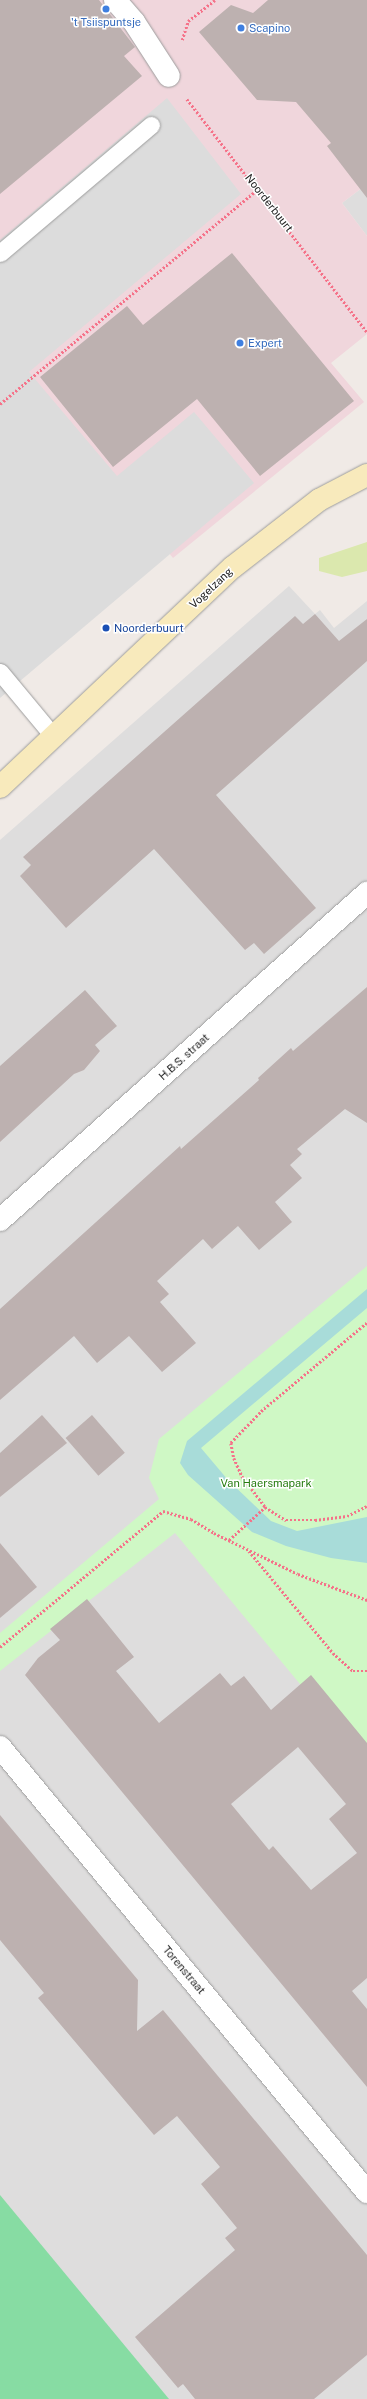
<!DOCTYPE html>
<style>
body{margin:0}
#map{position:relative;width:367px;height:2399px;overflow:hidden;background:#f0eae6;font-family:"Public Sans",sans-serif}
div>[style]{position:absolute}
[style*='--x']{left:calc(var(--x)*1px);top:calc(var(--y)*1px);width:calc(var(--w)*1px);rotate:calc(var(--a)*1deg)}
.residential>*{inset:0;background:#dedddd}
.commercial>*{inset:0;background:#f0d6dc}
.grass>*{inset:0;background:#dbe8ae}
.park>*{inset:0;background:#cff8c5}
.pitch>*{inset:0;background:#87dca3}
.parking>*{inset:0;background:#dcdcdc}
.water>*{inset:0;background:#a8dcd9}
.building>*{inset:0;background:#bdb1b0;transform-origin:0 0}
.path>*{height:2.5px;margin-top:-1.25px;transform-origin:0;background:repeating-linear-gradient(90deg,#f57289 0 2px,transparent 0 4px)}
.roads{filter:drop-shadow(0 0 1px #9d9d9d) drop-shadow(0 0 1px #9d9d9d)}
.lane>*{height:17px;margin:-8.5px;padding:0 8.5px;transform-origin:8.5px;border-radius:8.5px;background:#fff}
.street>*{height:22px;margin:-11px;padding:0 11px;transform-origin:11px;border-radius:11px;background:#fff}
.secondary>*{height:22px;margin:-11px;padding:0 11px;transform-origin:11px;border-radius:11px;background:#f8eabc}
.dots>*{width:11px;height:11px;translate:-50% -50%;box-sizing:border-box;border:2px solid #fff;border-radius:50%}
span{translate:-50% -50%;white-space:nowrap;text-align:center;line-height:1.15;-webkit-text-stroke:3px #fff;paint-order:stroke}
.shop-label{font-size:11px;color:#366cbe}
.left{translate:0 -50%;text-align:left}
.street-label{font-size:11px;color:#202020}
.transit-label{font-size:11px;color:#164399}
.park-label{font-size:11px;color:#257c0f}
</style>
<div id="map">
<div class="residential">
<div style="clip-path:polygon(367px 184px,367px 236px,342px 203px)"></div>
<div style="clip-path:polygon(289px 586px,315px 614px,320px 610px,334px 628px,367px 601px,367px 2399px,0 2399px,0 840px)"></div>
</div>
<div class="commercial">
<div style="clip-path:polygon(0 0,367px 0,367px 184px,342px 203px,367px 236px,367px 334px,331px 363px,364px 402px,173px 558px,0 349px)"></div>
</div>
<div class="grass">
<div style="clip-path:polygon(367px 542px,367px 571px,342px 577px,319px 571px,319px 558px)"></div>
</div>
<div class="park">
<div style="clip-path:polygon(367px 1266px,367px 1765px,175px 1533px,0 1671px,0 1633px,159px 1499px,149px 1478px,159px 1439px)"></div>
</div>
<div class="pitch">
<div style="clip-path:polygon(0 2195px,169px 2399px,0 2399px)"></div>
</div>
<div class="parking">
<div style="clip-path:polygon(167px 98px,241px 194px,29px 372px,117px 476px,194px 412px,254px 483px,0 698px,0 240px)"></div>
</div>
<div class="water">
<div style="clip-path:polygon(367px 1289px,367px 1308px,201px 1448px,228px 1480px,271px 1521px,297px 1531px,367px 1517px,367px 1563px,331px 1558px,286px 1546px,252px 1532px,188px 1475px,180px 1463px,187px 1441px)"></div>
</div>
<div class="building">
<div style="clip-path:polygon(0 0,99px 0,135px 47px,124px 56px,142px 76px,0 194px)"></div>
<div style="clip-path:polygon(268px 0,367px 0,367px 198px,327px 146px,331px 143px,296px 102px,257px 100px,199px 32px,231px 5px,253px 13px)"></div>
<div style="clip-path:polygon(232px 253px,354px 401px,260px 476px,197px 399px,113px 467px,40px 377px,127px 306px,143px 325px)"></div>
<div style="clip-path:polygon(315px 614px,339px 641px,367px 619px,367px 661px,216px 795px,316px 908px,264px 954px,254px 943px,245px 950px,154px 849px,66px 928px,20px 876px,31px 865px,23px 857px,295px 616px,303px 624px)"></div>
<div style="clip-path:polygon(367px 987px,367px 1123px,345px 1109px,297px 1149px,302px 1154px,290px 1165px,302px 1178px,275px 1202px,292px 1222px,259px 1250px,238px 1226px,212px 1249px,203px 1239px,157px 1281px,169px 1294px,160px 1302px,196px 1343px,162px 1372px,129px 1336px,97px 1363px,74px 1336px,0 1400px,0 1309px,180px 1146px,181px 1149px,259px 1080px,258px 1078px,291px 1048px,293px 1051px)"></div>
<div style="clip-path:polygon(85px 990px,117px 1026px,95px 1045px,100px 1051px,84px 1070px,74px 1074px,0 1142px,0 1066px)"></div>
<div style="clip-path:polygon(42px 1415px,67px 1443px,0 1497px,0 1453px)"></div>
<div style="left:92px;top:1415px;width:50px;height:35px;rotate:49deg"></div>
<div style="clip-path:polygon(0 1543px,37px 1587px,0 1618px)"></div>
<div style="clip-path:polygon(evenodd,87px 1599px,134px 1657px,116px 1671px,159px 1723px,220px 1673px,231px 1686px,244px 1676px,271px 1710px,311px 1675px,367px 1743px,367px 1978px,352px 1991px,367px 2009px,367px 2087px,25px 1675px,38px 1658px,60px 1640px,50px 1629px,87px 1599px,298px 1747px,346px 1804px,329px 1819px,357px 1853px,311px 1890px,273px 1846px,269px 1850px,231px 1804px,298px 1747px)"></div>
<div style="clip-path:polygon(0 1815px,138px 1980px,137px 2031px,163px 2010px,367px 2255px,367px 2355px,314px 2399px,195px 2399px,183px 2384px,178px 2388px,135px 2337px,235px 2250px,225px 2238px,237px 2228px,201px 2184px,220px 2167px,177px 2116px,154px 2135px,38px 1998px,44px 1993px,0 1940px)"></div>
</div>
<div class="path">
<div style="--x:182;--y:40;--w:20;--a:-72"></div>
<div style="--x:188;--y:21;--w:34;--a:-38"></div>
<div style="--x:187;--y:99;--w:294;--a:52.3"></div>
<div style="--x:0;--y:404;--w:336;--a:-39.8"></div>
<div style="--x:367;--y:1323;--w:136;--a:140.1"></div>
<div style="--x:263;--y:1410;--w:46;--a:134.1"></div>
<div style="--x:231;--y:1443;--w:15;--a:79"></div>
<div style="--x:234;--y:1458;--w:20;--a:66"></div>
<div style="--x:242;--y:1476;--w:39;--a:53"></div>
<div style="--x:265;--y:1507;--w:25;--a:32"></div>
<div style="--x:286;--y:1520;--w:29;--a:0"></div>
<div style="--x:315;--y:1520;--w:32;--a:-7"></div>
<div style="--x:347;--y:1516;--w:22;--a:-27"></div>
<div style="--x:229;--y:1540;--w:49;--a:-42.5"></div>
<div style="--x:249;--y:1551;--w:132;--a:50.5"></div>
<div style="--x:333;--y:1653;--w:27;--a:42"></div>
<div style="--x:353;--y:1671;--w:14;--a:0"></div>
<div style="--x:0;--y:1647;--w:212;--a:-39.8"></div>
<div style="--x:163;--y:1511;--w:29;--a:16"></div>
<div style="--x:191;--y:1519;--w:27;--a:31"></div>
<div style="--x:214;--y:1533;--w:93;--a:26"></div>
<div style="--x:298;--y:1574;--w:74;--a:20.6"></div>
</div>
<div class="roads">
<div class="lane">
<div style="--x:0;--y:253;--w:198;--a:-40.3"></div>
<div style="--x:0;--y:672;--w:85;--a:50.3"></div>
</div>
<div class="street">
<div style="--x:115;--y:0;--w:29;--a:49"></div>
<div style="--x:134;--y:22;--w:64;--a:57.1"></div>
<div style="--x:0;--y:1220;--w:492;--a:-41.7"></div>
<div style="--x:0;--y:1747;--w:577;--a:50.49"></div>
</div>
<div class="secondary">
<div style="--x:0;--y:787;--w:320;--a:-43.4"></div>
<div style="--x:233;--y:567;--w:109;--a:-37.9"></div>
<div style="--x:319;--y:500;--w:54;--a:-27.5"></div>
</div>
</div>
<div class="dots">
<div style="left:106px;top:9px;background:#3f7fe0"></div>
<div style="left:241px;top:28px;background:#3f7fe0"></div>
<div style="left:240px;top:343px;background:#3f7fe0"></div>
<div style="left:106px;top:628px;background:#1a4fb4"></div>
</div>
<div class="shop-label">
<span style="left:106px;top:22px">'t Tsiispuntsje</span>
<span class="left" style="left:249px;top:28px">Scapino</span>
<span class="left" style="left:248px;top:343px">Expert</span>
</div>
<div class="street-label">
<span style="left:269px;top:203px;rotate:52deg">Noorderbuurt</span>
<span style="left:211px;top:588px;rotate:-43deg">Vogelzang</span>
<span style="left:184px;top:1057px;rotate:-42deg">H.B.S. straat</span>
<span style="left:184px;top:1970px;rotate:50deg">Torenstraat</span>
</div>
<div class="transit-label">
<span class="left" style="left:114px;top:628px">Noorderbuurt</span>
</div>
<div class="park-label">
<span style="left:266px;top:1483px">Van Haersmapark</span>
</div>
</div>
